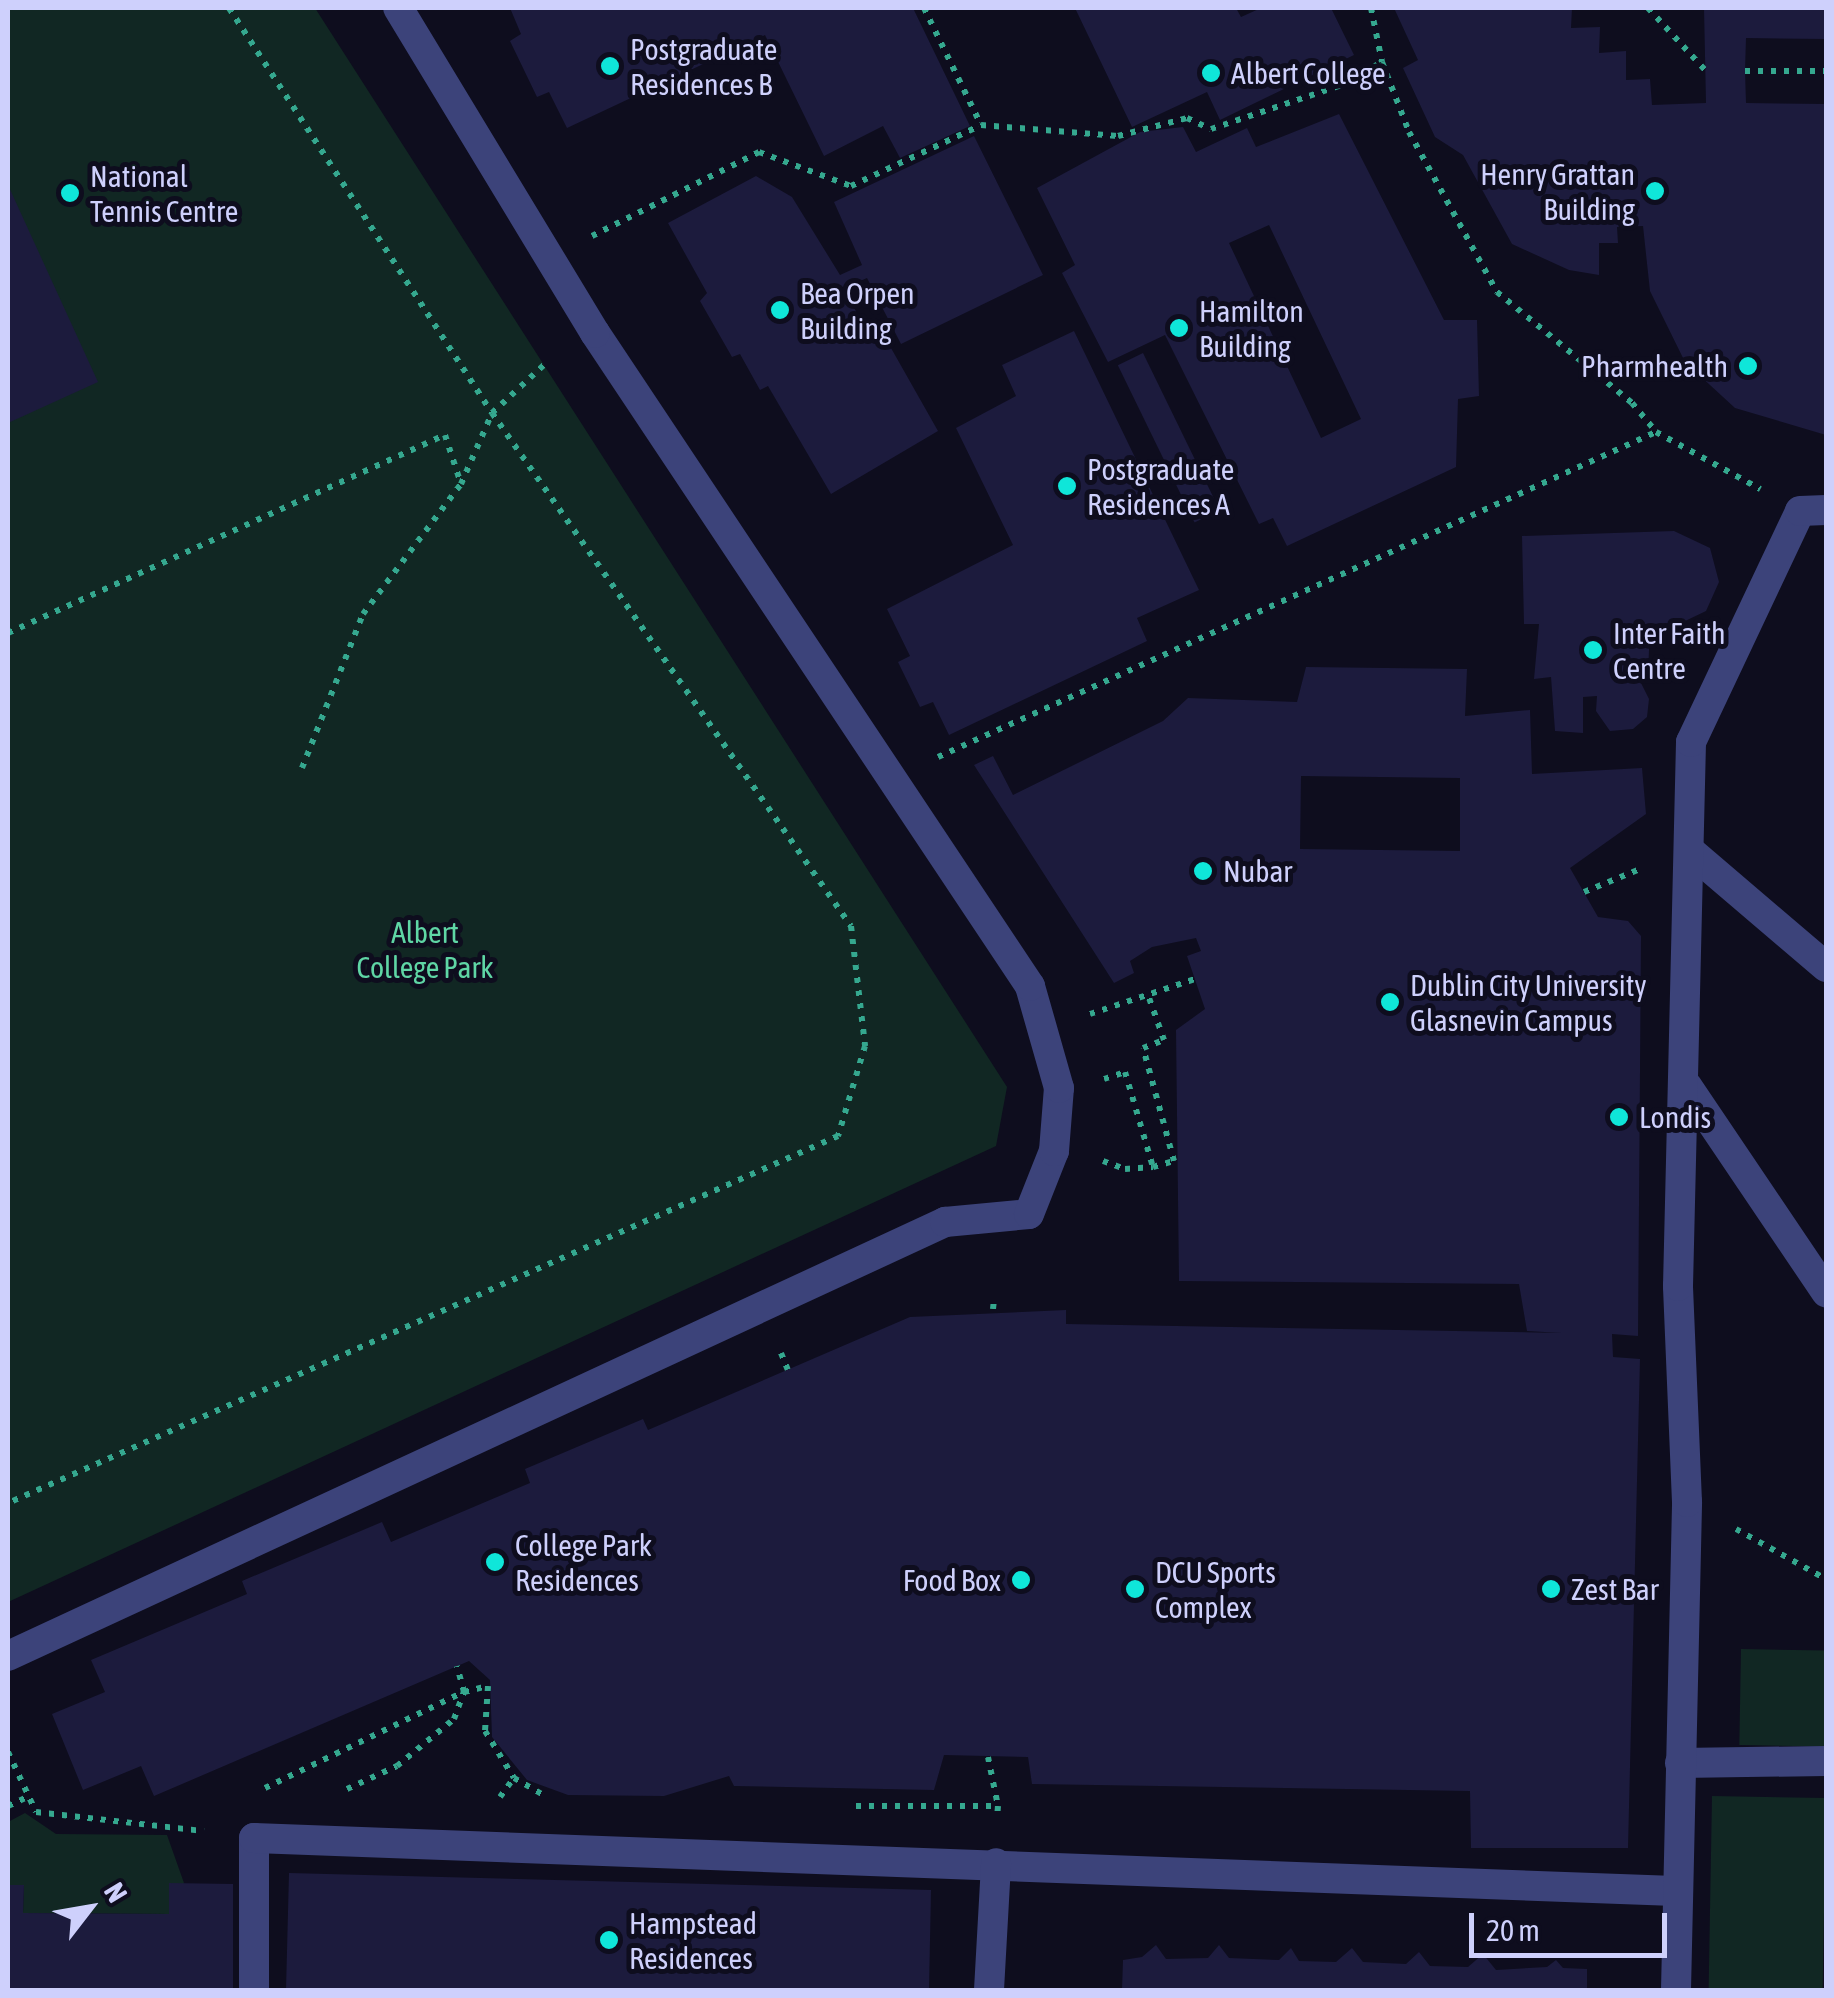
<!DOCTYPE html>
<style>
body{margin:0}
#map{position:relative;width:1834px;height:1998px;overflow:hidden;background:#0e0d1e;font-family:"Asap Condensed",sans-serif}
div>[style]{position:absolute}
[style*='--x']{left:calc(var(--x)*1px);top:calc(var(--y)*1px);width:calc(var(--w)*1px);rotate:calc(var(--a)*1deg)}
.green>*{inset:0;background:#112723;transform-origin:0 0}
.building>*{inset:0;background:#1c1b3d;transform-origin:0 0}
.path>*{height:6px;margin-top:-3px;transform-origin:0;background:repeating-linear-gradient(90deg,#35a88f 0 5px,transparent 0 13px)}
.minor>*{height:30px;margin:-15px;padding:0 15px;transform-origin:15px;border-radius:15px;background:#3c437a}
.dots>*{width:28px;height:28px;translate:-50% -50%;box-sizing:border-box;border:5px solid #0e0d1e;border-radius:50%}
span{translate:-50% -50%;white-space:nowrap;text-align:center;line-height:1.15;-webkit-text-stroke:10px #0e0d1e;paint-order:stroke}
.poi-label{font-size:30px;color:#ced0fc}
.left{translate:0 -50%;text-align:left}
.right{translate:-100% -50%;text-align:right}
.park-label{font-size:30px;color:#5fd6a5}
.frame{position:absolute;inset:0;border:10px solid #ced0fc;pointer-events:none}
.north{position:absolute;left:40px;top:1858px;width:100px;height:100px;-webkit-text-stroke:8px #0e0d1e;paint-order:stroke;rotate:59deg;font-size:28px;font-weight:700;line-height:40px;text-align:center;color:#ced0fc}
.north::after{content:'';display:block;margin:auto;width:35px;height:45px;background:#ced0fc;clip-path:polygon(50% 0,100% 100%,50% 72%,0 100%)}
.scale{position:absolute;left:1469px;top:1913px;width:198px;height:45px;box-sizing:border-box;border:5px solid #ced0fc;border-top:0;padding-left:12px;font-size:30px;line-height:35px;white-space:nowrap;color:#ced0fc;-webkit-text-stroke:8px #0e0d1e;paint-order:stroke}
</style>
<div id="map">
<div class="green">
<div style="clip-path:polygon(8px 8px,315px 8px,1007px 1087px,996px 1146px,8px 1602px)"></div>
<div style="left:1741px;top:1649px;width:85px;height:96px;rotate:1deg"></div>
<div style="left:1712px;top:1796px;width:114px;height:194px;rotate:1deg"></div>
<div style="clip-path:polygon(25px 1813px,56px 1834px,167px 1835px,184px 1883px,169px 1914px,23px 1913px,24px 1885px,8px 1885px,8px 1822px)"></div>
</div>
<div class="building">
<div style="clip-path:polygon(510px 8px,913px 8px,970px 126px,900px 158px,883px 126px,824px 156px,765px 35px,567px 128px,549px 92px,537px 97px,510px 41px,521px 34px)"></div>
<div style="clip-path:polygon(1075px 8px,1236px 8px,1241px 17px,1261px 8px,1331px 8px,1354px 55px,1220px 120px,1207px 92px,1132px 127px)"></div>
<div style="clip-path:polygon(1394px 8px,1572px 8px,1571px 28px,1600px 27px,1599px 53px,1626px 51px,1626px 80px,1650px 79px,1652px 105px,1706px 103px,1704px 8px,1826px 8px,1826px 39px,1746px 38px,1745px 71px,1746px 103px,1826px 104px,1826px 435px,1735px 408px,1685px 362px,1650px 291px,1643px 226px,1617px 227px,1618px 243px,1599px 243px,1599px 275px,1569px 270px,1512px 244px,1463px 155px,1435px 137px,1403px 68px,1418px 60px)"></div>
<div style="clip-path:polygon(evenodd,1339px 114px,1444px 320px,1477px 320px,1479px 396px,1458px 399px,1456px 467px,1287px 546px,1273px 518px,1259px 524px,1165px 335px,1108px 362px,1062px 273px,1075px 265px,1037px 188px,1140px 132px,1183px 127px,1196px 152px,1247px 128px,1256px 147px,1339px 114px,1269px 225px,1361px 419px,1321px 438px,1229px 243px,1269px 225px)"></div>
<div style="clip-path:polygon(974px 136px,1043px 275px,901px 344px,867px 278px,844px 288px,862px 323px,874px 318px,938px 431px,831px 494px,768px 386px,760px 390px,740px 354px,732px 357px,700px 301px,707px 293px,668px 223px,756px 176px,792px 197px,840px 275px,862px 265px,834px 202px)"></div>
<div style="clip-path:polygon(8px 185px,98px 382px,8px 423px)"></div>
<div style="clip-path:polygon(1074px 331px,1199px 590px,1137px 618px,1147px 641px,949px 735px,933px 702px,920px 707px,898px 662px,910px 656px,887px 609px,1013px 545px,956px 428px,1016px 396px,1002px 365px)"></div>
<div style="left:1143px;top:353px;width:175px;height:28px;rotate:64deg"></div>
<div style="clip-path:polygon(1674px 531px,1710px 548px,1719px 582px,1706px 611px,1681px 623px,1650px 624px,1648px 676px,1639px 679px,1649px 699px,1647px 717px,1633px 729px,1610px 731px,1596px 711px,1597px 696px,1583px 697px,1583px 733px,1555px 731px,1551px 677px,1534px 679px,1539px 624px,1524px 624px,1522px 536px)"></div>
<div style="clip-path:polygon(evenodd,1306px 667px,1467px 669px,1465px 716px,1530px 710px,1532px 774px,1642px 768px,1646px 814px,1570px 868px,1598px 917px,1628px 921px,1641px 936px,1638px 1336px,1612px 1334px,1613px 1357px,1640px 1359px,1628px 1848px,1471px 1848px,1470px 1791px,1032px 1784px,1028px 1757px,944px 1755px,934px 1790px,734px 1786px,729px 1776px,664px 1796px,568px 1795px,527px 1780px,492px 1737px,490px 1680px,469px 1661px,154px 1796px,141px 1766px,83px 1790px,52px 1714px,105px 1692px,91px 1660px,247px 1594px,242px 1581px,382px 1522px,391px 1542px,530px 1483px,525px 1469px,643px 1419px,648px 1430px,910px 1317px,1066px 1310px,1066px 1324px,1562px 1333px,1527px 1331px,1519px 1284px,1179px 1281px,1176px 1030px,1205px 1009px,1187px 956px,1201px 951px,1196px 938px,1152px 947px,1130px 961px,1134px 973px,1114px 983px,974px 765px,993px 756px,1013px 795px,1163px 721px,1188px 698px,1297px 702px,1306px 667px,1301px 776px,1460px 778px,1460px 851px,1300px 849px,1301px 776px)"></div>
<div style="clip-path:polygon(289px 1873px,931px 1890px,929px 1990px,286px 1990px)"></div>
<div style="clip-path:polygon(169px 1883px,233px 1884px,233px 1990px,8px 1990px,8px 1885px,24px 1885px,23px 1913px,169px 1914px)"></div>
<div style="clip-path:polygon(1156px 1945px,1166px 1959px,1208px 1958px,1219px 1945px,1229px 1958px,1279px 1960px,1291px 1948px,1299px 1961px,1336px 1962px,1352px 1948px,1363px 1962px,1406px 1964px,1419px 1952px,1430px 1966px,1468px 1967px,1483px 1954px,1496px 1970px,1547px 1967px,1556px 1960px,1563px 1968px,1587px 1969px,1587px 1990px,1122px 1990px,1123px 1960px,1142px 1957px)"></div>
</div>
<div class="path">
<div style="--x:229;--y:8;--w:483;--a:57"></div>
<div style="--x:492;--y:413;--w:72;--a:-42.8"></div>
<div style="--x:924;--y:8;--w:130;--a:64"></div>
<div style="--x:1371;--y:8;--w:55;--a:78.5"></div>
<div style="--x:1382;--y:62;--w:75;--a:68.9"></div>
<div style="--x:1409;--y:132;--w:183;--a:61.2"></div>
<div style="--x:1497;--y:292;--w:175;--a:39.4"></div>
<div style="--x:1632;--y:403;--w:38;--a:50"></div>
<div style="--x:1648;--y:8;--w:86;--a:47.4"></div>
<div style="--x:1745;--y:71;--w:81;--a:0"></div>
<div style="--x:592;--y:236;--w:187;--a:-26.7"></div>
<div style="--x:759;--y:152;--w:98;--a:20.3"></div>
<div style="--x:851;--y:186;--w:144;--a:-25.1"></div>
<div style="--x:981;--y:125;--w:137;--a:4.6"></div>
<div style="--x:1118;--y:136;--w:71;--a:-14.6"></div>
<div style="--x:1187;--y:118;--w:26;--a:25"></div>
<div style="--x:1211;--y:129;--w:135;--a:-18.6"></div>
<div style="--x:1339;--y:86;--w:49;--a:-29.2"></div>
<div style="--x:8;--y:633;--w:480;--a:-24.4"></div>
<div style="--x:445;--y:435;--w:52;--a:71.9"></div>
<div style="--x:461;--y:484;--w:77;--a:-66.4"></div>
<div style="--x:492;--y:413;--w:626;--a:55.02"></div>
<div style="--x:851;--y:926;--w:121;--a:83.3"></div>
<div style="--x:865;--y:1046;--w:94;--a:106.7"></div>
<div style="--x:838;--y:1136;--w:908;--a:156.15"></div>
<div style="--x:938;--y:757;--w:788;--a:-24.35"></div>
<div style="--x:1656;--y:432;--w:119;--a:28.7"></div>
<div style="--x:302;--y:768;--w:166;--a:-68.4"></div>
<div style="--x:363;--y:614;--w:163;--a:-53"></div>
<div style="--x:1584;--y:892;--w:58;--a:-22.2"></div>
<div style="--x:1090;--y:1014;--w:111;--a:-18.4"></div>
<div style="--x:1104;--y:1079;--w:22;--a:-18"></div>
<div style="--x:1125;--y:1072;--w:99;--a:73.6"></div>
<div style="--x:1153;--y:1167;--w:22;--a:-16"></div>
<div style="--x:1174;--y:1161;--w:117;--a:-105.3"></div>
<div style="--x:1143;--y:1048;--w:22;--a:-21"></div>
<div style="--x:1164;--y:1040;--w:48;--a:-109.6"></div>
<div style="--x:1103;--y:1161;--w:23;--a:20"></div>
<div style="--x:1125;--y:1169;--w:28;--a:-4"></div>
<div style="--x:993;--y:1309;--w:9;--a:-84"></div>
<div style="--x:781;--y:1353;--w:18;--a:68"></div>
<div style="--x:1736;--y:1529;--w:103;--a:29.1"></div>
<div style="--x:8;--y:1752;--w:66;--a:65"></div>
<div style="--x:36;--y:1812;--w:169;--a:6.5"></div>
<div style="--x:988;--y:1757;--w:50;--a:78.5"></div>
<div style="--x:265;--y:1788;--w:221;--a:-25.8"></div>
<div style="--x:464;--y:1692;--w:25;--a:-14"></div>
<div style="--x:488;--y:1686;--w:45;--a:93.8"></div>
<div style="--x:485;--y:1731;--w:55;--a:58.3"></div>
<div style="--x:514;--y:1778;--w:36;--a:30"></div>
<div style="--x:347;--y:1789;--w:55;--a:-24.7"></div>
<div style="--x:397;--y:1766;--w:74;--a:-39.5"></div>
<div style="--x:454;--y:1719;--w:29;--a:-70"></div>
<div style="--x:464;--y:1692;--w:27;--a:-105"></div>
<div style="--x:500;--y:1797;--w:24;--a:-54"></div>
<div style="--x:8;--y:1806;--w:19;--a:-25"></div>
<div style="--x:856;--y:1806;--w:142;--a:0"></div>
<div style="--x:998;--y:1806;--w:11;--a:95"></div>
</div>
<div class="minor">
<div style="--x:1689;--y:850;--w:180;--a:40.5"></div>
<div style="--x:1687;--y:1086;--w:249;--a:56"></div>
<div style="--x:8;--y:1656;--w:1033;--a:-24.85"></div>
<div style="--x:945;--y:1222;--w:84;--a:-5.4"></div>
<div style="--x:1029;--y:1214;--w:68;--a:-68.4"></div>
<div style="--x:1054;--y:1151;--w:63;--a:-85.5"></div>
<div style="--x:1059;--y:1088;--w:106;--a:-105.9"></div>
<div style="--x:1030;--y:986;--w:785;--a:-123.67"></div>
<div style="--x:595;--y:333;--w:380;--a:-121.2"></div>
<div style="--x:1680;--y:1763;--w:146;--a:-0.8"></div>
<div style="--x:254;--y:1990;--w:152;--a:-90"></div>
<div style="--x:254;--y:1838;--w:1422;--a:2.14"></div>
<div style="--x:989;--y:1990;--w:127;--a:-86.8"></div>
<div style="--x:1676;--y:1990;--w:488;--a:-88.7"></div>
<div style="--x:1687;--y:1502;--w:216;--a:-92.4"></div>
<div style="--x:1678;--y:1286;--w:544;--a:-88.63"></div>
<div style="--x:1691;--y:742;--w:255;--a:-64.7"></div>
<div style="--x:1800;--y:511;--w:26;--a:-2"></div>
</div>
<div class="dots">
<div style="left:610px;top:66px;background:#0fe6d9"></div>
<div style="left:1211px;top:73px;background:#0fe6d9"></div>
<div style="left:1655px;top:191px;background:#0fe6d9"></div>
<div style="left:70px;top:193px;background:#0fe6d9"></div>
<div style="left:780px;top:310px;background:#0fe6d9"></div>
<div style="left:1179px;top:328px;background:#0fe6d9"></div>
<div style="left:1748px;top:366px;background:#0fe6d9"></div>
<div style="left:1067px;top:486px;background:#0fe6d9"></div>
<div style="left:1593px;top:650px;background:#0fe6d9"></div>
<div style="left:1203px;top:871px;background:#0fe6d9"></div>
<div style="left:1390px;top:1002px;background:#0fe6d9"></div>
<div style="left:1619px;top:1117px;background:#0fe6d9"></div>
<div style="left:495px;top:1562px;background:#0fe6d9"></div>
<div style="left:1021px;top:1580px;background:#0fe6d9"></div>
<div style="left:1135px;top:1589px;background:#0fe6d9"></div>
<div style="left:1551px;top:1589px;background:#0fe6d9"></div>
<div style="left:609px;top:1940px;background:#0fe6d9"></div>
</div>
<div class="poi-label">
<span class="left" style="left:630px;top:66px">Postgraduate<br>Residences B</span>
<span class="left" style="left:1231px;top:73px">Albert College</span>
<span class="right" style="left:1635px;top:191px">Henry Grattan<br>Building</span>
<span class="left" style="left:90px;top:193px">National<br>Tennis Centre</span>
<span class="left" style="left:800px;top:310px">Bea Orpen<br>Building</span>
<span class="left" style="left:1199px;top:328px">Hamilton<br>Building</span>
<span class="right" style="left:1728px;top:366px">Pharmhealth</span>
<span class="left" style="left:1087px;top:486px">Postgraduate<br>Residences A</span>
<span class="left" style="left:1613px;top:650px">Inter Faith<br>Centre</span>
<span class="left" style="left:1223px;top:871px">Nubar</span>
<span class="left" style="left:1410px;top:1002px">Dublin City University<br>Glasnevin Campus</span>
<span class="left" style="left:1639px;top:1117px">Londis</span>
<span class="left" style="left:515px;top:1562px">College Park<br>Residences</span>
<span class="left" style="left:1155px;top:1589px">DCU Sports<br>Complex</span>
<span class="right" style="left:1001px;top:1580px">Food Box</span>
<span class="left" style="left:1571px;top:1589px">Zest Bar</span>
<span class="left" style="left:629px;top:1940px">Hampstead<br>Residences</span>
</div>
<div class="park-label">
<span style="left:425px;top:949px">Albert<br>College Park</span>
</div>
<div class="frame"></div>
<div class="north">N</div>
<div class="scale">20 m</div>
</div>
